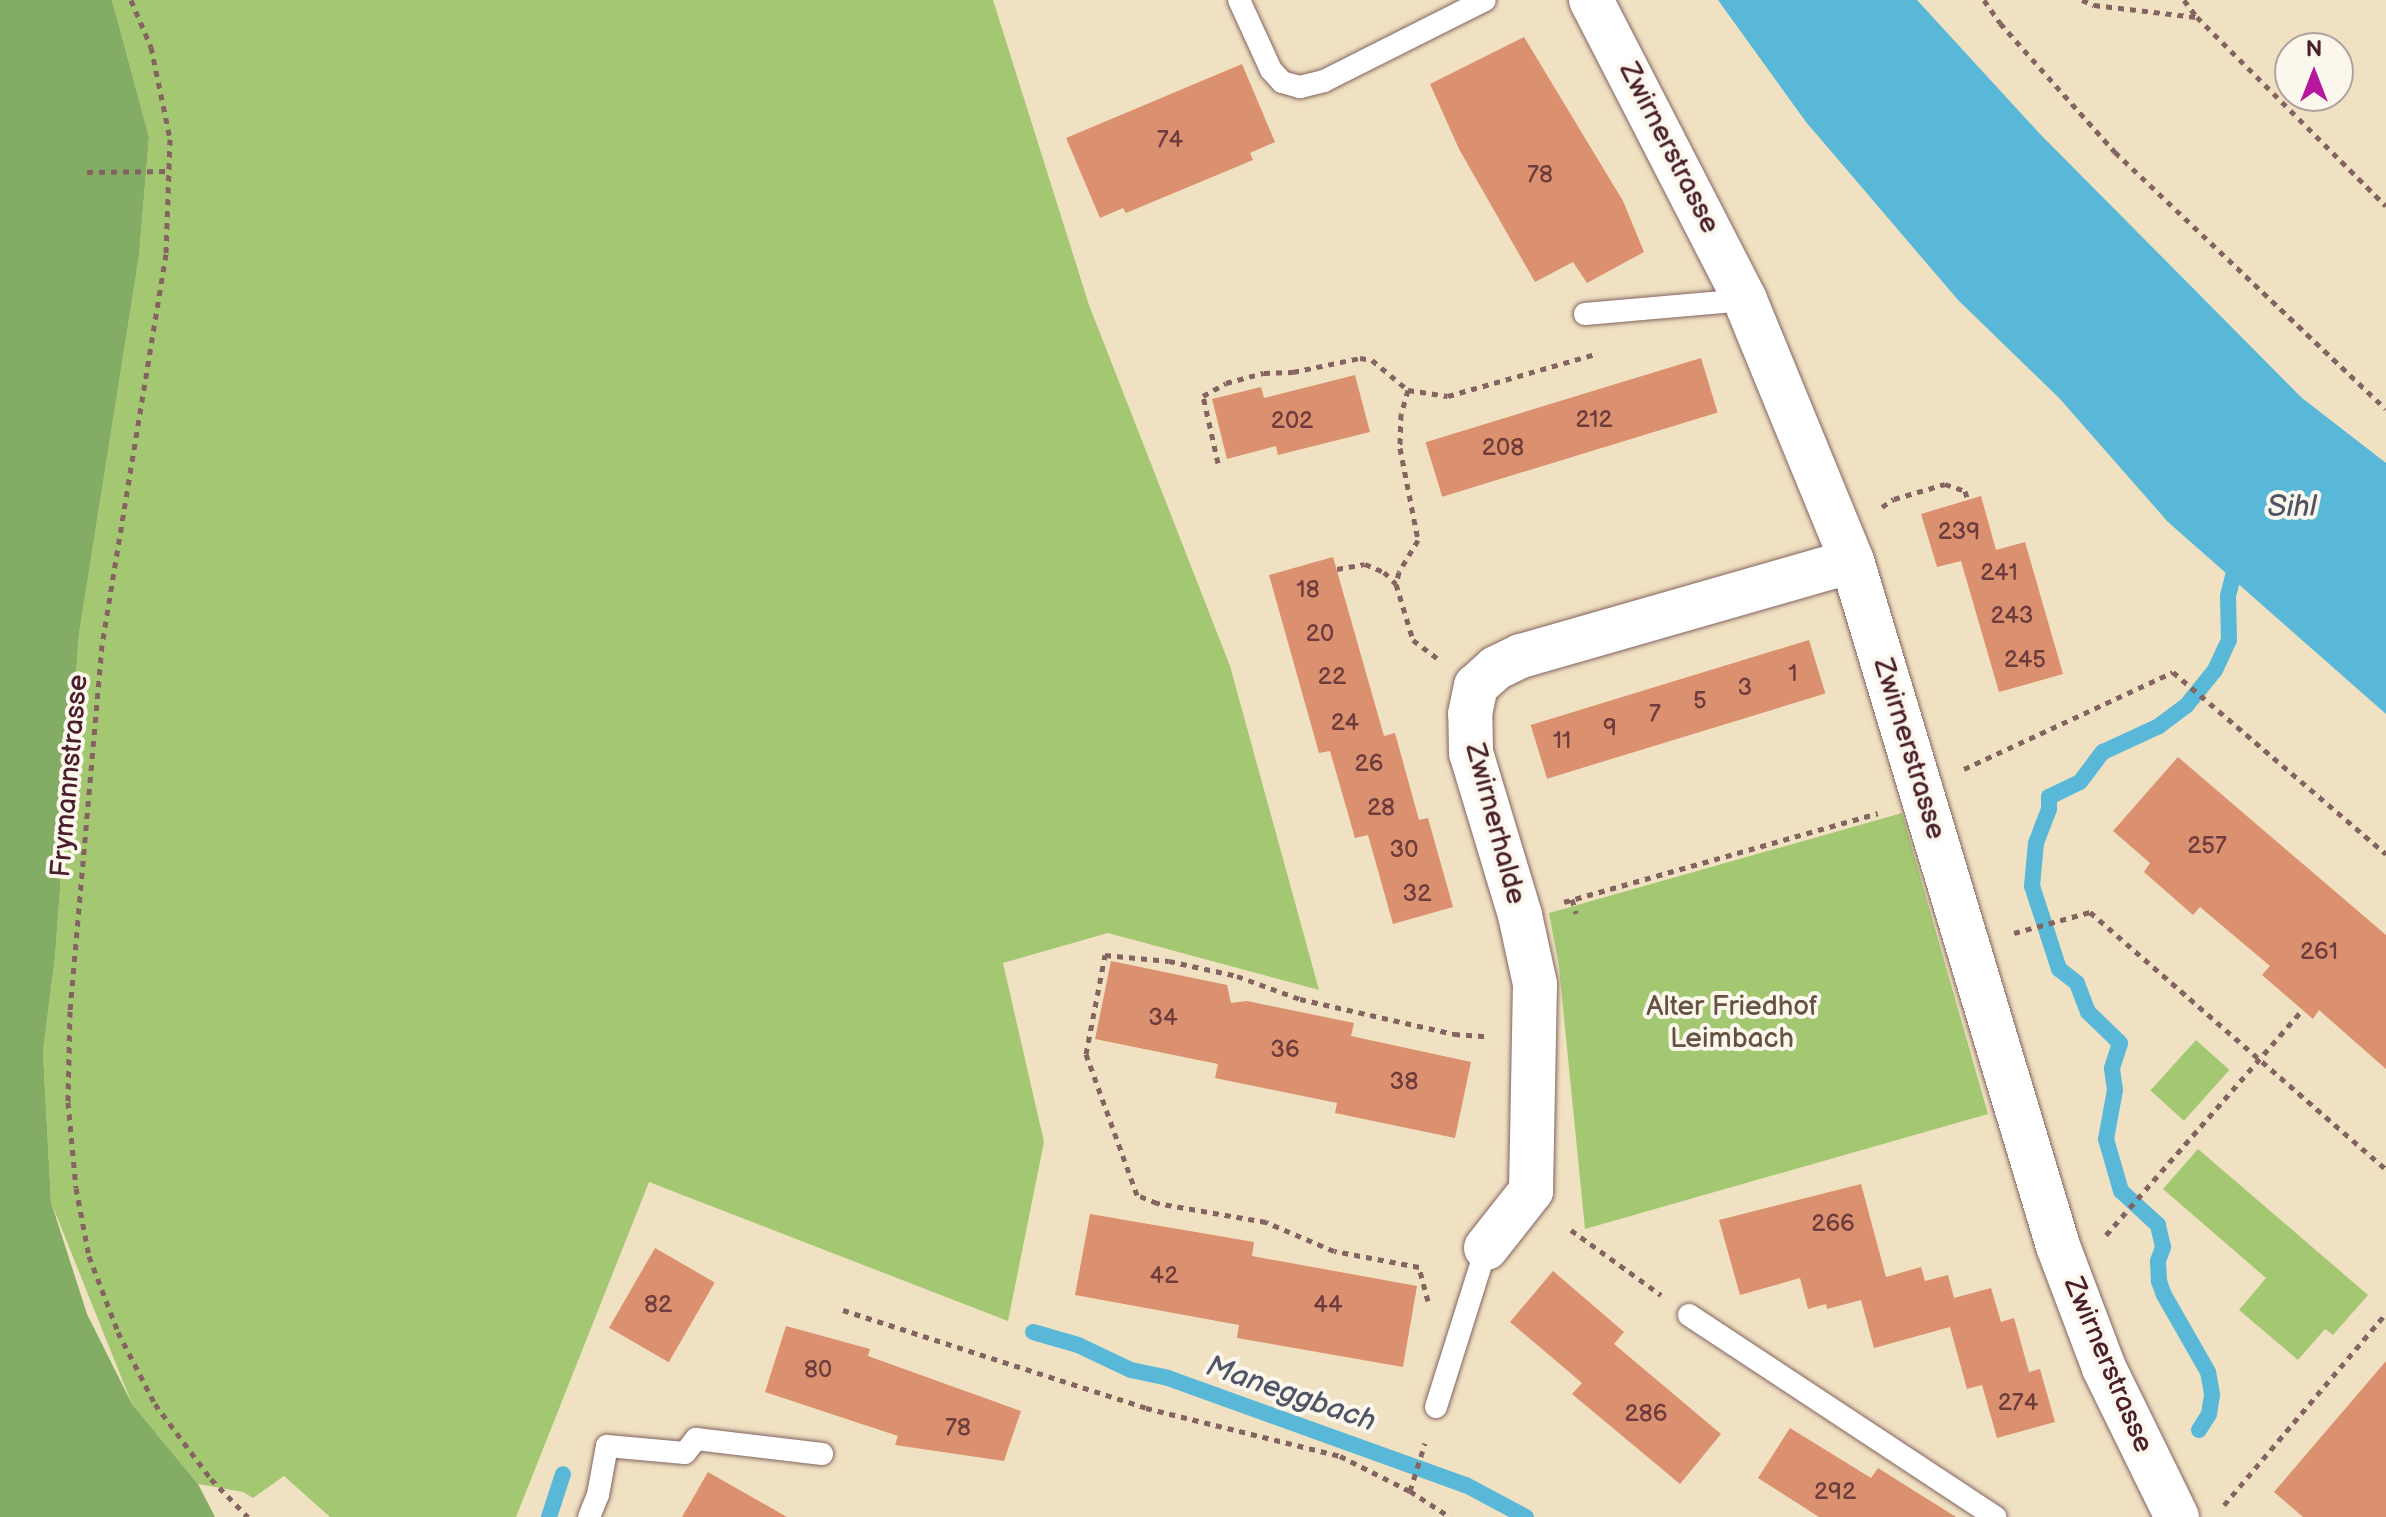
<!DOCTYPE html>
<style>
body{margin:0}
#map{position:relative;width:2386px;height:1517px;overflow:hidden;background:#f0e1c2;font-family:"Balsamiq Sans",sans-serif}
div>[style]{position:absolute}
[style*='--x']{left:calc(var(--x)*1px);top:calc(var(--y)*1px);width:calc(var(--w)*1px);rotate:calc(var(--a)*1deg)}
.green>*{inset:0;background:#a4c872;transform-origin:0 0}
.forest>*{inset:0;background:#83ac64}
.water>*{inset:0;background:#59b8d7}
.stream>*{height:16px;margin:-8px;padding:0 8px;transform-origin:8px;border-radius:8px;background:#59b8d7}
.building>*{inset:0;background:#db916f;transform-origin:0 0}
.path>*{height:5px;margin-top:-2.5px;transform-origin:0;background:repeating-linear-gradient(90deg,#846360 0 6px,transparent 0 12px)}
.roads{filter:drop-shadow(0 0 2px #846360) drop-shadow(0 0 2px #846360)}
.lane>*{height:22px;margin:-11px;padding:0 11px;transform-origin:11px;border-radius:11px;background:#fff}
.street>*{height:44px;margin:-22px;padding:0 22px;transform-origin:22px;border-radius:22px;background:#fff}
span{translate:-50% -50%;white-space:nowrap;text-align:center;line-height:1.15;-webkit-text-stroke:8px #fbf7ec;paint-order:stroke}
.number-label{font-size:24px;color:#6e3c3c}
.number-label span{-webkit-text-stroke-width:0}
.street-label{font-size:28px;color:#4a1f2b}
.park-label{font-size:28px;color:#655240}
.water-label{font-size:30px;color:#4f5567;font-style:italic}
.north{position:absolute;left:2274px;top:32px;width:80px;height:80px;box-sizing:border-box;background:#fbf7ec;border:2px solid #b4a19f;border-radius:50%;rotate:0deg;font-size:22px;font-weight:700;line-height:32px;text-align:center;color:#4a1f2b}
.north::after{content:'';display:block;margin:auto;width:28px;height:36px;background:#b5179e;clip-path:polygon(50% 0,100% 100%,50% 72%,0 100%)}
</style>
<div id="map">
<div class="green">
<div style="clip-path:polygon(112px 0,993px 0,1089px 305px,1230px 666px,1319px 990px,1108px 933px,1003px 963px,1044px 1142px,1008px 1321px,649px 1182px,516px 1517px,330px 1517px,284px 1476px,253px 1498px,243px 1492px,198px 1484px,132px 1404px,51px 1202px,43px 1052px,55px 957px,79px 634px,139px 256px,149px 137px)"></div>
<div style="clip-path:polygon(1902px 813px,1988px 1114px,1585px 1229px,1559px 967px,1549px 913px)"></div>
<div style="left:2196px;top:1040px;width:45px;height:68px;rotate:42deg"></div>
<div style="clip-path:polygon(2198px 1149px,2368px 1295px,2333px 1335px,2325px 1329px,2298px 1360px,2239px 1310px,2266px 1278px,2163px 1189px)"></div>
</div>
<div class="forest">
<div style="clip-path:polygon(0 0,112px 0,149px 137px,139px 256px,79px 634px,55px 957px,43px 1052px,51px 1202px,87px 1314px,132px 1404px,198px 1484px,215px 1517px,0 1517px)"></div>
</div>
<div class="water">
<div style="clip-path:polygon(1718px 0,1917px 0,2040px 134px,2302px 398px,2386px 463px,2386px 714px,2168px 522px,2060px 399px,1958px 300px,1806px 122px)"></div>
</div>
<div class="stream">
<div style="--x:1033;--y:1332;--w:47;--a:16.1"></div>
<div style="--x:1078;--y:1345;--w:59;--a:25.3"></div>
<div style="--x:1131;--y:1370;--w:38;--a:12"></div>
<div style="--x:1168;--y:1378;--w:317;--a:19.8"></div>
<div style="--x:1466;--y:1485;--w:68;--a:28.1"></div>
<div style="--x:2199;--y:1430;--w:19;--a:-58"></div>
<div style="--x:2209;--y:1414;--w:20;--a:-81"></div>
<div style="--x:2212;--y:1394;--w:22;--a:-100"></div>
<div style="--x:2208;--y:1372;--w:89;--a:-119.7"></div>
<div style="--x:2164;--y:1295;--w:15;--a:-110"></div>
<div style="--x:2159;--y:1281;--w:20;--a:-93"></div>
<div style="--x:2158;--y:1261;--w:15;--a:-70"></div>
<div style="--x:2163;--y:1247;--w:23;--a:-103"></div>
<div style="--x:2158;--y:1225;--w:50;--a:-137.4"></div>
<div style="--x:2121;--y:1191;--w:54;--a:-106.1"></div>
<div style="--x:2106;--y:1139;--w:50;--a:-79.6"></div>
<div style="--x:2115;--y:1090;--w:22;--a:-98"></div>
<div style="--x:2112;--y:1068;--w:26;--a:-72"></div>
<div style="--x:2120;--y:1043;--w:45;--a:-135.9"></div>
<div style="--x:2088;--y:1012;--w:31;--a:-111"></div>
<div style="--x:2077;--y:983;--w:23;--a:-142"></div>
<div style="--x:2059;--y:969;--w:87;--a:-108"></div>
<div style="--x:2032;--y:886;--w:43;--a:-84.7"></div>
<div style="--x:2036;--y:843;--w:36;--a:-69"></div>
<div style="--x:2049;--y:809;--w:12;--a:-90"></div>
<div style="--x:2049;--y:797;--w:34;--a:-26"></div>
<div style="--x:2080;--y:782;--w:38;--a:-53"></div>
<div style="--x:2103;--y:752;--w:62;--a:-24.9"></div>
<div style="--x:2159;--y:726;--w:34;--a:-37"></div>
<div style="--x:2186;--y:706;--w:46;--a:-51.1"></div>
<div style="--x:2215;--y:670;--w:33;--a:-65"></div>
<div style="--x:2229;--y:640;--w:44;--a:-91.3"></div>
<div style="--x:2228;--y:596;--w:37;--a:-76"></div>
<div style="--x:549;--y:1517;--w:45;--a:-72"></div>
</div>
<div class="building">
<div style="clip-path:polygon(1524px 37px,1623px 201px,1644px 252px,1587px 283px,1573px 262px,1535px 282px,1459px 149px,1430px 84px)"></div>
<div style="clip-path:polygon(1242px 64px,1275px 142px,1250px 153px,1253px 160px,1126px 213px,1123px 208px,1100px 218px,1066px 138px)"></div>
<div style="left:1701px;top:358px;width:57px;height:288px;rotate:73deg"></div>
<div style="clip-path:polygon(1355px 375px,1370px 432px,1278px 455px,1276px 446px,1227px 459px,1212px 399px,1261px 387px,1264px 398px)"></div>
<div style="clip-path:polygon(1981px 496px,1996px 550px,2025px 542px,2063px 674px,1999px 692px,1961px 561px,1937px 567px,1921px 514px)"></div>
<div style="clip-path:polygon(1333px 557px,1384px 736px,1395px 733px,1419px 820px,1428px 818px,1453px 907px,1393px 924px,1368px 835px,1355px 838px,1330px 751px,1319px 753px,1269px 575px)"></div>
<div style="left:1809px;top:640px;width:56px;height:291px;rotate:73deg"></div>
<div style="clip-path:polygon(2178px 757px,2386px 935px,2386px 1069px,2319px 1010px,2313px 1019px,2262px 975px,2270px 966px,2200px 907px,2193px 915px,2144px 872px,2150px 863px,2113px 831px)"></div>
<div style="clip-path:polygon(1111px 961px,1227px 985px,1231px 1003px,1247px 1001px,1354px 1023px,1351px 1036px,1471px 1062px,1455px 1138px,1335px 1113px,1337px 1103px,1215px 1078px,1218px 1064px,1095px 1039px)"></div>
<div style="clip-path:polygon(1861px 1184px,1886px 1277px,1921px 1267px,1925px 1281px,1948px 1275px,1954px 1298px,1991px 1288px,2001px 1322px,2014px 1318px,2029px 1372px,2040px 1369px,2055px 1422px,1997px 1438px,1982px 1385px,1967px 1389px,1950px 1327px,1874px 1348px,1861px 1300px,1827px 1309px,1826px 1304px,1808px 1309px,1800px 1278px,1740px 1295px,1719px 1220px)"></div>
<div style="clip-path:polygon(1090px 1214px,1254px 1242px,1252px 1256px,1417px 1286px,1403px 1367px,1237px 1338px,1239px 1325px,1075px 1295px)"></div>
<div style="left:655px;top:1248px;width:69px;height:92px;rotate:30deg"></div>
<div style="clip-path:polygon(1553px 1271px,1624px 1332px,1614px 1344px,1721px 1434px,1680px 1484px,1572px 1394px,1582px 1383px,1510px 1322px)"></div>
<div style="clip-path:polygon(786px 1326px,870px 1349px,868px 1356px,1021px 1411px,1004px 1461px,895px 1445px,898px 1436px,765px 1392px)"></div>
<div style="clip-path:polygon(2386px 1361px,2386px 1517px,2303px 1517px,2274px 1492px)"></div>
<div style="clip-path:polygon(1790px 1428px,1871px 1478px,1878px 1468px,1956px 1517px,1819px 1517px,1758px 1478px)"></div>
<div style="clip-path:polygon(708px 1472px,787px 1517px,682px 1517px)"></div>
</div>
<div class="path">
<div style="--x:131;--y:0;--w:51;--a:66.9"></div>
<div style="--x:151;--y:47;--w:94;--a:78.3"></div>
<div style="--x:170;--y:139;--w:115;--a:92"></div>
<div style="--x:166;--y:254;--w:396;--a:99.3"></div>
<div style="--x:102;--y:645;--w:367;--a:95"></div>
<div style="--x:70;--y:1011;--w:91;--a:91.3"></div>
<div style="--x:68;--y:1102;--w:86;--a:84.7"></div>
<div style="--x:76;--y:1188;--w:69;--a:79.2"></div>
<div style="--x:89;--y:1256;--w:81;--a:69.1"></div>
<div style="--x:118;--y:1332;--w:81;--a:62.8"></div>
<div style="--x:155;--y:1404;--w:94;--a:53.3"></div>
<div style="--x:211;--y:1479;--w:53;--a:45.8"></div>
<div style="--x:1984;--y:0;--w:28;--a:55"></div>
<div style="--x:2000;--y:23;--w:173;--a:48.3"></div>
<div style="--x:2115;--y:152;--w:373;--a:43.5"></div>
<div style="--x:2082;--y:0;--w:13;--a:23"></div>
<div style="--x:2094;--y:5;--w:103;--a:6.7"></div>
<div style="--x:2184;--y:0;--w:21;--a:53"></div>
<div style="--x:2197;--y:17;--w:267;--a:45"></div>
<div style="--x:87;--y:172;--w:82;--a:-0.7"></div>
<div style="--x:1408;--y:390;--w:25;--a:106"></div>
<div style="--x:1401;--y:414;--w:34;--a:92"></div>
<div style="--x:1400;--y:448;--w:94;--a:78.9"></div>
<div style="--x:1418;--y:540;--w:37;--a:121"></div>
<div style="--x:1399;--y:572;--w:12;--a:104"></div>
<div style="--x:1396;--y:584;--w:59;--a:73.1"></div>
<div style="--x:1413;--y:640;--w:30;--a:37"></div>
<div style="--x:1218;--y:463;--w:69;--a:-102.6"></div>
<div style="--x:1203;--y:396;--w:26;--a:-29"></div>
<div style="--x:1226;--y:383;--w:39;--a:-15"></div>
<div style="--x:1264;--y:373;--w:29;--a:-2"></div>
<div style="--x:1293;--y:372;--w:68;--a:-11.8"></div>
<div style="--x:1360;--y:358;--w:12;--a:9"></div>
<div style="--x:1372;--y:360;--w:47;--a:39.8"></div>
<div style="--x:1408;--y:390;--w:40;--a:8.5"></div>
<div style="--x:1448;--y:396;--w:153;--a:-15.9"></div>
<div style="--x:1882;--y:507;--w:14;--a:-34"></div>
<div style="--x:1894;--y:499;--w:53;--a:-16.4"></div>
<div style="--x:1945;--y:484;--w:21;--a:19"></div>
<div style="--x:1965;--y:491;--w:9;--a:72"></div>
<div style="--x:1337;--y:569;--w:28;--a:-10"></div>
<div style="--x:1365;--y:564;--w:21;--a:23"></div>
<div style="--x:1384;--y:572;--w:17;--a:45"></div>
<div style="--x:1964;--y:769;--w:230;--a:-24.9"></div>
<div style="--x:2173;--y:672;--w:280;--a:40.5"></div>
<div style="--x:1572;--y:899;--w:15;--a:74"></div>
<div style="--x:1564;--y:902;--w:326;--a:-15.8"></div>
<div style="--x:2014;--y:933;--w:79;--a:-15.4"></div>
<div style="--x:2090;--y:912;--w:392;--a:41"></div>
<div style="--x:1571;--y:1230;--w:111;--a:35.8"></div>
<div style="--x:2106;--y:1235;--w:298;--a:-48.9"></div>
<div style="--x:1428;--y:1301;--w:35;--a:-105"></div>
<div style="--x:1419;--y:1267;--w:86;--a:-169.3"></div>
<div style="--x:1334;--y:1251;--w:74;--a:-156.9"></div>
<div style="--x:1266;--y:1222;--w:111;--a:-170.1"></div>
<div style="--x:1157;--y:1203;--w:22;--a:-158"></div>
<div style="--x:1137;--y:1195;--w:150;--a:-109.9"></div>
<div style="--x:1086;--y:1054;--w:101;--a:-79.1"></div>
<div style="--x:1105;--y:955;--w:64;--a:5.4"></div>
<div style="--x:1169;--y:961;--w:70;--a:12.4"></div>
<div style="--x:1237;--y:976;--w:67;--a:20.1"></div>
<div style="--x:1300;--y:999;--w:158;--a:12.8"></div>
<div style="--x:1454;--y:1034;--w:32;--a:4"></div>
<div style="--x:843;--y:1310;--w:318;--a:17.9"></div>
<div style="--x:1146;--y:1408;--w:200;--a:13.9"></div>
<div style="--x:1340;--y:1456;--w:78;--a:26.6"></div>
<div style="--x:1410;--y:1491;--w:48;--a:33"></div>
<div style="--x:1410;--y:1491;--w:50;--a:-72.6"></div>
<div style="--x:2224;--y:1505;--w:251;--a:-49.8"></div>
</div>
<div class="roads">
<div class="lane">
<div style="--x:1239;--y:0;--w:77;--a:65.4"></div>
<div style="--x:1271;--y:70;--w:16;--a:47"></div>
<div style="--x:1282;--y:82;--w:19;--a:16"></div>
<div style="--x:1300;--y:87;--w:25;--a:-14"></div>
<div style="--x:1324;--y:81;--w:180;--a:-26.7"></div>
<div style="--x:1585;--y:314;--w:161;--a:-5"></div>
<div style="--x:1689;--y:1315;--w:367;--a:33.4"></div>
<div style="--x:1436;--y:1407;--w:167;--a:-72.5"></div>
<div style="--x:589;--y:1517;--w:24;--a:-68"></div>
<div style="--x:598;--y:1495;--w:50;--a:-79.6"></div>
<div style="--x:607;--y:1446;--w:78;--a:5.1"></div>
<div style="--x:685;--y:1453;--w:18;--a:-52"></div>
<div style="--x:696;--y:1439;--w:127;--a:6.8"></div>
</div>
<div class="street">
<div style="--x:1591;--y:0;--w:337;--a:62.8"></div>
<div style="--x:1745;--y:300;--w:282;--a:67.7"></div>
<div style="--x:1852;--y:561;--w:715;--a:73.26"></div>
<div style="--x:2058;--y:1246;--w:130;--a:69.3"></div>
<div style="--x:2104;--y:1368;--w:166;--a:63.9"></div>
<div style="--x:1486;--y:1248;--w:73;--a:-51.7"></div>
<div style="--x:1531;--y:1191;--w:207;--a:-88.9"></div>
<div style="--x:1535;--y:984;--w:71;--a:-102.3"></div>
<div style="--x:1520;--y:915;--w:169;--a:-106.8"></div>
<div style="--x:1471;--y:753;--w:39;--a:-91"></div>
<div style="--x:1470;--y:714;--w:29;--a:-78"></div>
<div style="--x:1476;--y:686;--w:27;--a:-42"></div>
<div style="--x:1496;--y:668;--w:28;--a:-26"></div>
<div style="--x:1521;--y:656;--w:344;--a:-16"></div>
</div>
</div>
<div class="number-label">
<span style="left:1170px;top:140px">74</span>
<span style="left:1540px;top:175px">78</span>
<span style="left:1594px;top:420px">212</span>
<span style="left:1292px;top:421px">202</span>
<span style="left:1503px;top:448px">208</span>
<span style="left:1959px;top:532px">239</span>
<span style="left:1999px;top:573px">241</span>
<span style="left:1308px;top:590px">18</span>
<span style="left:2012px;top:616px">243</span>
<span style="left:1320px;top:634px">20</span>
<span style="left:2025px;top:660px">245</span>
<span style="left:1793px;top:674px">1</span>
<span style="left:1332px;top:677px">22</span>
<span style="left:1745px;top:688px">3</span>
<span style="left:1700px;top:701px">5</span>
<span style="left:1655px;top:714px">7</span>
<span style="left:1345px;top:723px">24</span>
<span style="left:1610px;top:728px">9</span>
<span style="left:1562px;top:741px">11</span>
<span style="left:1369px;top:764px">26</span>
<span style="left:1381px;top:808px">28</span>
<span style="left:2207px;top:846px">257</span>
<span style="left:1404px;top:850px">30</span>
<span style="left:1417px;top:894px">32</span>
<span style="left:2319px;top:952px">261</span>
<span style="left:1163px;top:1018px">34</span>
<span style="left:1285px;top:1050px">36</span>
<span style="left:1404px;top:1082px">38</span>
<span style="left:1833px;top:1224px">266</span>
<span style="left:1164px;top:1276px">42</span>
<span style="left:658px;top:1305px">82</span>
<span style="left:1328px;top:1305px">44</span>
<span style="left:818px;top:1370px">80</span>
<span style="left:2018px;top:1403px">274</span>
<span style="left:1646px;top:1414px">286</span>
<span style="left:958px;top:1428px">78</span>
<span style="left:1835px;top:1492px">292</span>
</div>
<div class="street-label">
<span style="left:1669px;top:148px;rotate:63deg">Zwirnerstrasse</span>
<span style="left:1909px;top:749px;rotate:73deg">Zwirnerstrasse</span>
<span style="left:70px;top:776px;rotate:-85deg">Frymannstrasse</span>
<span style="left:1495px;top:824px;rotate:75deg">Zwirnerhalde</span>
<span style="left:2108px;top:1365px;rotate:67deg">Zwirnerstrasse</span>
</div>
<div class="park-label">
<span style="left:1732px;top:1023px">Alter Friedhof<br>Leimbach</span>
</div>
<div class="water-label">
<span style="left:2292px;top:507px">Sihl</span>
<span style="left:1291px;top:1394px;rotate:19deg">Maneggbach</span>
</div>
<div class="north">N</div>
</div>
